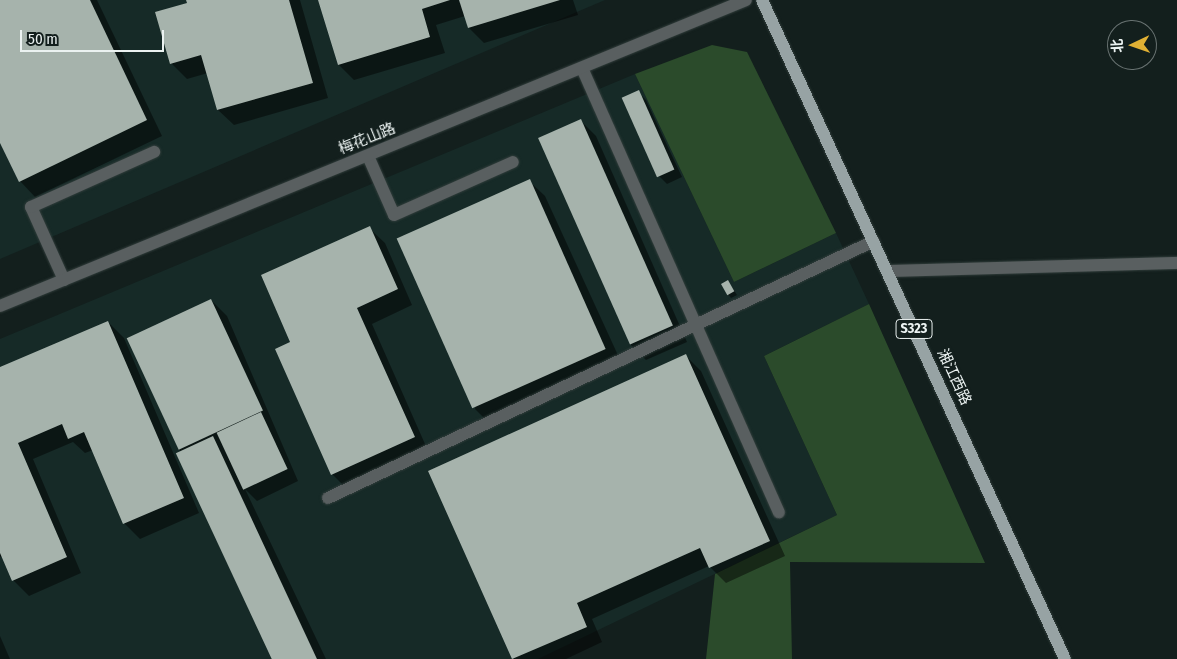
<!DOCTYPE html>
<meta charset="utf-8">
<style>
body{margin:0}
#map{position:relative;width:1177px;height:659px;overflow:hidden;background:#131f1d;font-family:"Fira Sans Condensed","Noto Sans SC",sans-serif}
div>[style]{position:absolute}
[style*='--x']{left:calc(var(--x)*1px);top:calc(var(--y)*1px);width:calc(var(--w)*1px);rotate:calc(var(--a)*1deg)}
.built>*{inset:0;background:#162a27}
.forest>*{inset:0;background:#2b4b2b}
.shadow>*{inset:0;background:#0007}
.building>*{inset:0;background:#a6b3ac;transform-origin:0 0}
.roads{filter:drop-shadow(0 0 1px #313d3b) drop-shadow(0 0 1px #313d3b)}
.minor>*{height:12px;margin:-6px;padding:0 6px;transform-origin:6px;border-radius:6px;background:#595f60}
.major>*{height:12px;margin:-6px;padding:0 6px;transform-origin:6px;border-radius:6px;background:#97a3a4}
span{translate:-50% -50%;white-space:nowrap;text-align:center;line-height:1.15;-webkit-text-stroke:5px #131f1d;paint-order:stroke}
.shield-label span{padding:1px 4px;background:#131f1d;border:1px solid;border-radius:4px;-webkit-text-stroke-width:0}
.shield-label{font-size:14px;color:#ebf2f1;font-weight:700}
.street-label{font-size:15px;color:#ebf2f1}
.north{position:absolute;left:1107px;top:20px;width:50px;height:50px;box-sizing:border-box;background:#131f1d;border:1px solid #697372;border-radius:50%;rotate:267deg;font-size:14px;font-weight:700;line-height:20px;text-align:center;color:#ebf2f1}
.north::after{content:'';display:block;margin:auto;width:18px;height:22px;background:#e0b034;clip-path:polygon(50% 0,100% 100%,50% 72%,0 100%)}
.scale{position:absolute;left:20px;top:30px;width:144px;height:22px;box-sizing:border-box;border:2px solid #ebf2f1;border-top:0;padding-left:6px;font-size:15px;line-height:18px;white-space:nowrap;color:#ebf2f1;-webkit-text-stroke:4px #131f1d;paint-order:stroke}
</style>
<div id="map">
<div class="built">
<div style="clip-path:polygon(0 0,605px 0,0 259px)"></div>
<div style="clip-path:polygon(635px 74px,734px 282px,836px 233px,869px 304px,764px 356px,837px 515px,538px 659px,0 659px,0 339px)"></div>
</div>
<div class="forest">
<div style="clip-path:polygon(712px 45px,747px 52px,836px 233px,734px 282px,635px 74px)"></div>
<div style="clip-path:polygon(869px 304px,985px 563px,790px 562px,792px 659px,706px 659px,715px 574px,837px 515px,764px 356px)"></div>
</div>
<div class="shadow">
<div style="clip-path:polygon(0 0,97px 0,162px 136px,35px 197px,20px 181px,0 140px)"></div>
<div style="clip-path:polygon(188px 0,300px 0,328px 98px,234px 125px,218px 110px,208px 73px,187px 79px,171px 63px)"></div>
<div style="clip-path:polygon(319px 0,573px 0,578px 15px,484px 43px,469px 28px,465px 16px,436px 25px,445px 53px,354px 80px,339px 65px)"></div>
<div style="clip-path:polygon(638px 92px,646px 100px,682px 177px,667px 184px,659px 176px)"></div>
<div style="clip-path:polygon(581px 121px,596px 136px,687px 342px,646px 360px,630px 344px)"></div>
<div style="clip-path:polygon(529px 181px,545px 196px,622px 364px,491px 425px,475px 409px)"></div>
<div style="clip-path:polygon(369px 228px,385px 243px,412px 305px,372px 324px,429px 453px,348px 490px,332px 474px,292px 342px)"></div>
<div style="clip-path:polygon(728px 281px,737px 295px,731px 298px,728px 294px)"></div>
<div style="clip-path:polygon(211px 300px,227px 316px,298px 481px,257px 501px,245px 489px,326px 659px,275px 659px,179px 449px)"></div>
<div style="clip-path:polygon(108px 322px,124px 338px,199px 513px,140px 539px,124px 523px,93px 450px,85px 453px,73px 442px,33px 459px,81px 573px,29px 596px,13px 580px,3px 556px,0 557px,0 369px)"></div>
<div style="clip-path:polygon(686px 356px,701px 371px,785px 556px,726px 583px,709px 566px,592px 619px,602px 642px,566px 659px,514px 659px,429px 472px)"></div>
<div style="clip-path:polygon(0 636px,10px 659px,0 659px)"></div>
</div>
<div class="building">
<div style="clip-path:polygon(0 0,90px 0,147px 120px,19px 182px,0 143px)"></div>
<div style="clip-path:polygon(186px 0,289px 0,313px 83px,217px 110px,201px 55px,170px 64px,155px 12px,187px 3px)"></div>
<div style="clip-path:polygon(318px 0,450px 0,422px 9px,430px 37px,338px 65px)"></div>
<div style="clip-path:polygon(459px 0,560px 0,468px 28px)"></div>
<div style="left:639px;top:90px;width:87px;height:19px;rotate:66deg"></div>
<div style="left:581px;top:119px;width:226px;height:47px;rotate:66deg"></div>
<div style="left:530px;top:179px;width:186px;height:146px;rotate:66deg"></div>
<div style="clip-path:polygon(370px 226px,398px 289px,357px 308px,415px 437px,331px 475px,275px 349px,290px 342px,261px 275px)"></div>
<div style="left:728px;top:280px;width:13px;height:8px;rotate:61deg"></div>
<div style="left:211px;top:299px;width:123px;height:93px;rotate:65deg"></div>
<div style="clip-path:polygon(108px 321px,184px 498px,123px 524px,84px 432px,68px 439px,62px 424px,18px 443px,67px 557px,12px 581px,0 553px,0 367px)"></div>
<div style="clip-path:polygon(686px 354px,770px 541px,709px 568px,700px 548px,577px 603px,587px 627px,512px 659px,428px 471px)"></div>
<div style="left:261px;top:412px;width:63px;height:49px;rotate:65deg"></div>
<div style="left:213px;top:436px;width:246px;height:41px;rotate:65deg"></div>
</div>
<div class="roads">
<div class="minor">
<div style="--x:582;--y:68;--w:486;--a:66.1"></div>
<div style="--x:368;--y:156;--w:64;--a:66.2"></div>
<div style="--x:394;--y:215;--w:130;--a:-24"></div>
<div style="--x:887;--y:271;--w:290;--a:-1.6"></div>
<div style="--x:64;--y:280;--w:80;--a:-114.3"></div>
<div style="--x:31;--y:207;--w:135;--a:-24.1"></div>
<div style="--x:0;--y:306;--w:806;--a:-22.3"></div>
<div style="--x:328;--y:498;--w:603;--a:-25.21"></div>
</div>
<div class="major">
<div style="--x:762;--y:0;--w:725;--a:65.31"></div>
</div>
</div>
<div class="shield-label">
<span style="left:914px;top:329px">S323</span>
</div>
<div class="street-label">
<span style="left:367px;top:139px;rotate:-22deg">梅花山路</span>
<span style="left:954px;top:377px;rotate:65deg">湘江西路</span>
</div>
<div class="north">北</div>
<div class="scale">50 m</div>
</div>
